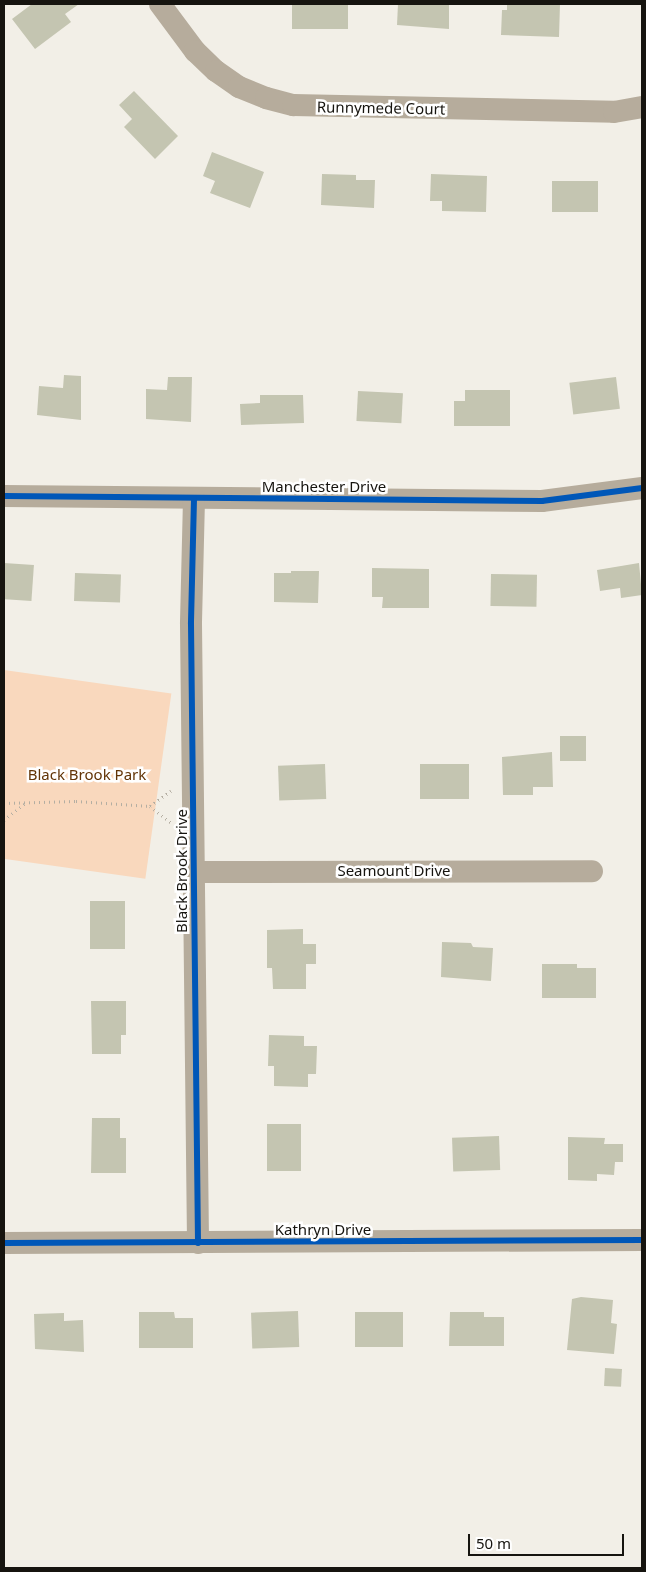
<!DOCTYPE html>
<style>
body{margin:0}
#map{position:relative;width:646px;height:1572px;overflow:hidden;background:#f2efe7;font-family:"Noto Sans",sans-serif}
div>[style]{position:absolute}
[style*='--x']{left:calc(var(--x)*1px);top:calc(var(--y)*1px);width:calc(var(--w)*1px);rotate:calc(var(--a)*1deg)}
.green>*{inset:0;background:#f9d8bd;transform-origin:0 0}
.building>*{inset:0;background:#c4c5b1;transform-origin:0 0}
.path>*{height:3px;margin-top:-1.5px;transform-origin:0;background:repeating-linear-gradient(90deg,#b4aea2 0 1px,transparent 0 5px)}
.minor>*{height:22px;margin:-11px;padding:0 11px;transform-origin:11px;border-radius:11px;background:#b6ac9c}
.cycleway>*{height:6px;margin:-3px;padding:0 3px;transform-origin:3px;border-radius:3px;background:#0057b8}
span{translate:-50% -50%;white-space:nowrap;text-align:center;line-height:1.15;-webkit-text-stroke:5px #fff;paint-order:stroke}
.street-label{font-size:15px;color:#16140f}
.park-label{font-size:15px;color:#623406}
.frame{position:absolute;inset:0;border:5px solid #16140f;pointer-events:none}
.scale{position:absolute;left:468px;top:1534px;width:156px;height:22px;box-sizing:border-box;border:2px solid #16140f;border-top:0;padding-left:6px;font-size:15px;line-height:18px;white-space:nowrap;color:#16140f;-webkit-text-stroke:4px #fff;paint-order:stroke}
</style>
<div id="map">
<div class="green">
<div style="left:4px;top:670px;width:169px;height:187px;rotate:8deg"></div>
</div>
<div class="building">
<div style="clip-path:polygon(32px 4px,79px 4px,65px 14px,71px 22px,35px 49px,12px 19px)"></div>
<div style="left:292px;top:4px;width:56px;height:25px"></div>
<div style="clip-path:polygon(398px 4px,449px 4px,449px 29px,397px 25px)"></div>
<div style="clip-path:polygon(507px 4px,560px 4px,559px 37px,501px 35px,502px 10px,507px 10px)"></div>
<div style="clip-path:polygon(134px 91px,178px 136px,155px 159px,124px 127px,132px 119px,119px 105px)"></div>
<div style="clip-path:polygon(212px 152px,264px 172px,250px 208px,210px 193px,215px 181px,203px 176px)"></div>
<div style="clip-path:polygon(322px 174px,356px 175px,356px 180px,375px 180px,374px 208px,321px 205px)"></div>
<div style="clip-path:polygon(431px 174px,487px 176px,486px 212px,442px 211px,442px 201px,430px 201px)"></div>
<div style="left:598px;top:181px;width:31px;height:46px;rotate:90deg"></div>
<div style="clip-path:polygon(64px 375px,81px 376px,81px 420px,37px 415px,39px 386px,63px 388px)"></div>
<div style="clip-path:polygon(168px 377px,192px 377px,191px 422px,146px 419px,146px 389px,167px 390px)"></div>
<div style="left:616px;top:377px;width:32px;height:47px;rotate:83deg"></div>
<div style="clip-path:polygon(465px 390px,510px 390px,510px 426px,454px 426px,454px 401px,465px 401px)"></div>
<div style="left:358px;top:391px;width:45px;height:30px;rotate:3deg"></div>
<div style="clip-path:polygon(260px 395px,303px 395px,304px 423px,241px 425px,240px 404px,260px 403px)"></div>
<div style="left:4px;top:563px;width:30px;height:36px;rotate:4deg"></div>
<div style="clip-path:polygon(639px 563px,642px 595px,621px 598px,620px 588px,600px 591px,597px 570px)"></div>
<div style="clip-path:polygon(372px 568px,429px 569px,429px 608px,382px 608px,383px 597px,372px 597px)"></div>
<div style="clip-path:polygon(291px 571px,319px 571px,318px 603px,274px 602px,274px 573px,291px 573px)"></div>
<div style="left:75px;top:573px;width:46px;height:28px;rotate:2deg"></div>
<div style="left:491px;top:574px;width:46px;height:32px;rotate:1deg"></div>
<div style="left:560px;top:736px;width:26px;height:25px"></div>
<div style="clip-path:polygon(552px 752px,553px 787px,533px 787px,533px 795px,503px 795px,502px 757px)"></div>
<div style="left:325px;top:764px;width:35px;height:47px;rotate:88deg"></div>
<div style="left:420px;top:764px;width:49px;height:35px"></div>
<div style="left:125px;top:901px;width:48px;height:35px;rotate:90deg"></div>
<div style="clip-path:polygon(303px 929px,303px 944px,316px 944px,316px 964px,306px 964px,306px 989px,273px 989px,272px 968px,267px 968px,267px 930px)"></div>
<div style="clip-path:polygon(442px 942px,471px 943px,473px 947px,493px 948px,491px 981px,441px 977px)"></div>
<div style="clip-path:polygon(542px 964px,577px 964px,577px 968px,596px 968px,596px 998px,542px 998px)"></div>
<div style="clip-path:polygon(91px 1001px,126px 1001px,126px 1035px,121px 1035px,121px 1054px,92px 1054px)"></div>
<div style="clip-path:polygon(269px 1035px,304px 1036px,304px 1046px,317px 1046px,316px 1074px,308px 1074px,308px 1087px,274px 1086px,274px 1066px,268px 1066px)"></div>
<div style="clip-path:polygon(92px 1118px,120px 1118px,120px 1138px,126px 1138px,126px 1173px,91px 1173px)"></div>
<div style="left:267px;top:1124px;width:34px;height:47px"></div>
<div style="left:499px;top:1136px;width:34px;height:47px;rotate:88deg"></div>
<div style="clip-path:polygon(568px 1137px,605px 1138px,604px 1144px,623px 1144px,623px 1162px,615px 1162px,614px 1175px,597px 1174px,597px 1181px,568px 1180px)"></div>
<div style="clip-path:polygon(581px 1297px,613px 1300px,611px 1323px,617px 1324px,614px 1354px,567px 1350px,572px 1299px)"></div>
<div style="left:298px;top:1311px;width:36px;height:47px;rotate:88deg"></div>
<div style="clip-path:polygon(139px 1312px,174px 1312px,175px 1318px,193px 1318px,193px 1348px,139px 1348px)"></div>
<div style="left:355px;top:1312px;width:48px;height:35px"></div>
<div style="clip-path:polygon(450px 1312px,484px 1312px,484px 1317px,504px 1317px,504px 1346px,449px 1346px)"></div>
<div style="clip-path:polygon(64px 1313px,64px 1321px,83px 1320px,84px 1352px,35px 1349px,34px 1314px)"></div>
<div style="left:605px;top:1368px;width:17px;height:18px;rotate:3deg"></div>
</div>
<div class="path">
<div style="--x:4;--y:803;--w:72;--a:-1.6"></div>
<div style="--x:76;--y:801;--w:74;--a:3.9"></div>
<div style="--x:150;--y:806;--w:26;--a:-36"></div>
<div style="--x:150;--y:806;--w:29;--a:38"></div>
<div style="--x:4;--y:820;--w:29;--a:-38"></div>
</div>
<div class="minor">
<div style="--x:160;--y:4;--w:59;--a:53.3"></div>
<div style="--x:195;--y:51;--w:29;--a:44"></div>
<div style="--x:216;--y:71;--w:28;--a:35"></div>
<div style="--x:239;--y:87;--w:29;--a:22"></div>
<div style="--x:266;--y:98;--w:28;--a:15"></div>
<div style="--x:293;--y:105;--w:321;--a:1.2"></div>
<div style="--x:614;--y:112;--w:28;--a:-10"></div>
<div style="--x:4;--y:496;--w:538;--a:0.53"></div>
<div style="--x:542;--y:501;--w:101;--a:-7.4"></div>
<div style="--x:194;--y:499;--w:125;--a:91.4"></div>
<div style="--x:191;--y:624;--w:619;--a:89.35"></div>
<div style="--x:195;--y:872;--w:397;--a:-0.1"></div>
<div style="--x:4;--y:1243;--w:638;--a:-0.27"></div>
</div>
<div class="cycleway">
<div style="--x:4;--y:496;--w:538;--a:0.53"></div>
<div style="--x:542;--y:501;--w:101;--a:-7.4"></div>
<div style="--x:194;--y:499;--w:125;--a:91.4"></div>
<div style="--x:191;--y:624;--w:619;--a:89.35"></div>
<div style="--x:4;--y:1243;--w:638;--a:-0.27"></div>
</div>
<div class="street-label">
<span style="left:381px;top:108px;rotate:1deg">Runnymede Court</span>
<span style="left:324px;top:487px">Manchester Drive</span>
<span style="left:182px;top:871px;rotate:-90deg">Black Brook Drive</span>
<span style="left:394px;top:871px">Seamount Drive</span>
<span style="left:323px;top:1230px">Kathryn Drive</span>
</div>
<div class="park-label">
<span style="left:87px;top:775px">Black Brook Park</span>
</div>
<div class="frame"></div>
<div class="scale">50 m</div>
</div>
